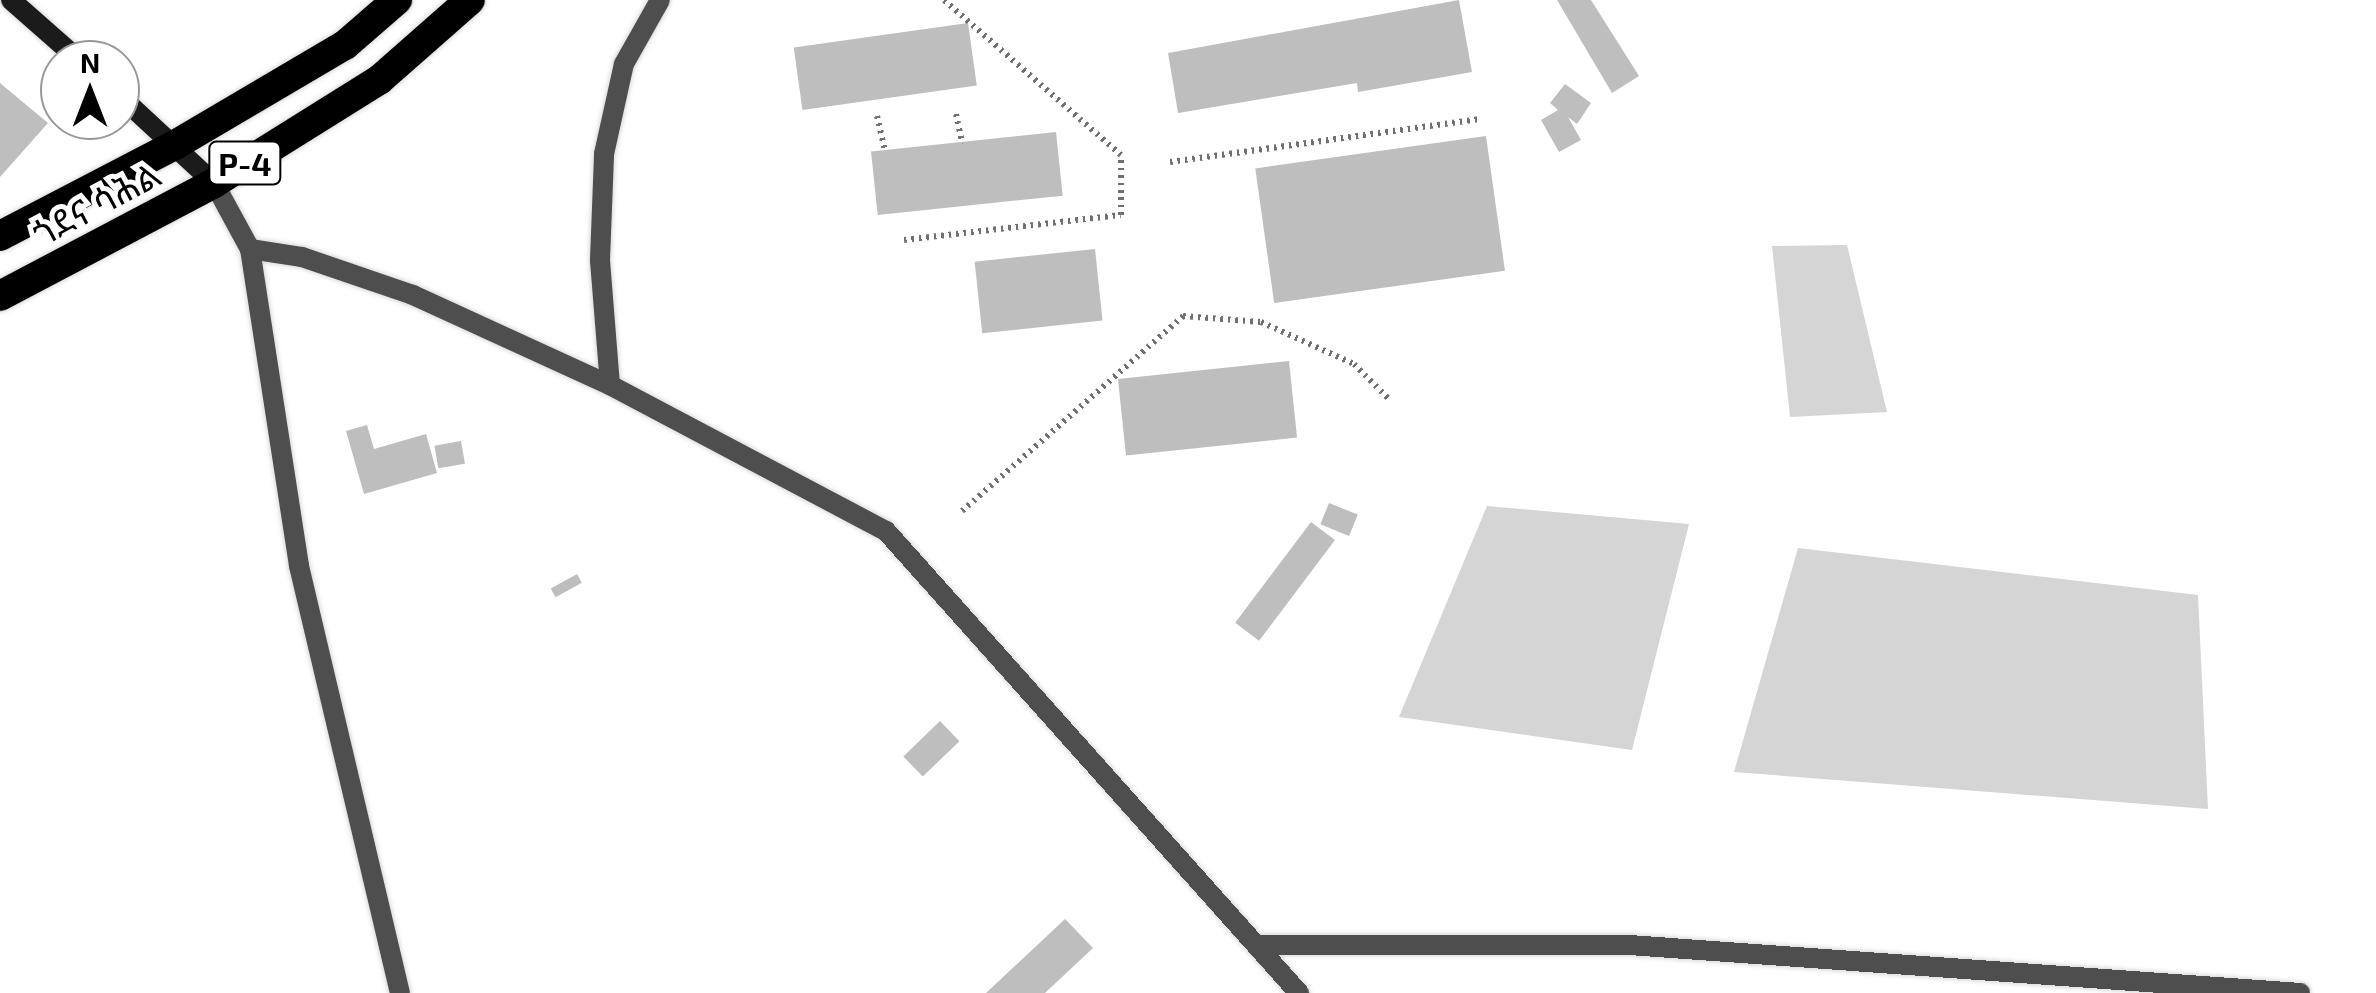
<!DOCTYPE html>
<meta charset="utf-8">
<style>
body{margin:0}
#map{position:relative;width:2376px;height:993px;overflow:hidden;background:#fff;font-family:"Exo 2","Noto Sans Ethiopic",sans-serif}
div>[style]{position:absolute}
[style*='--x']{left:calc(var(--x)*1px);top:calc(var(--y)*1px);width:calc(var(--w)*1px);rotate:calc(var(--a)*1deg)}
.green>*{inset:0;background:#d5d5d5}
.building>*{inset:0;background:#bebebe;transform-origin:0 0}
.path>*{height:6px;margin-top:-3px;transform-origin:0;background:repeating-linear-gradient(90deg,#707070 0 2.5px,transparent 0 7.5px)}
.roads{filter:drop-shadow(0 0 2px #dbdbdb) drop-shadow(0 0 2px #dbdbdb)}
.lane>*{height:20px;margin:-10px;padding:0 10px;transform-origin:10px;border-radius:10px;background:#4e4e4e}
.street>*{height:20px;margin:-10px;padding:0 10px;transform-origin:10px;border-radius:10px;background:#4e4e4e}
.secondary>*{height:20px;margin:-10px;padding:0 10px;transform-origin:10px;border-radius:10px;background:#1b1b1b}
.highway>*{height:30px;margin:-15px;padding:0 15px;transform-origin:15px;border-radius:15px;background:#000}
span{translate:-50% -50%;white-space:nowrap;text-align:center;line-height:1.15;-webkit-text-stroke:10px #fff;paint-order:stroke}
.shield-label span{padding:2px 8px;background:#fff;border:2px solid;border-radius:8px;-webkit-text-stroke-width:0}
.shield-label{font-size:32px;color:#000;font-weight:700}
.street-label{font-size:35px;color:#000}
.north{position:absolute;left:40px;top:40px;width:100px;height:100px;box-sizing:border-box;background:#fff;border:2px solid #999;border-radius:50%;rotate:0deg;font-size:28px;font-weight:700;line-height:40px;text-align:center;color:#000}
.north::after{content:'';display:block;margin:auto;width:35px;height:45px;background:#000;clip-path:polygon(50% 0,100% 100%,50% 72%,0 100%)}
</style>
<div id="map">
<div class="green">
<div style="clip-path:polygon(1847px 245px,1887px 412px,1790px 417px,1772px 246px)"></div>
<div style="clip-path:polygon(1487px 506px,1689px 524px,1632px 750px,1399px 717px)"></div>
<div style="clip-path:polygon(1798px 548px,2198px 595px,2208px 809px,1734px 772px)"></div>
</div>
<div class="building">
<div style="clip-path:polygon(1459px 0,1472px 72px,1358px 92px,1357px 83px,1178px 113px,1168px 53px)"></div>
<div style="clip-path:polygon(1557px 0,1591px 0,1639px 76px,1612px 93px)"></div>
<div style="left:968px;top:23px;width:63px;height:176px;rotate:82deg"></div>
<div style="clip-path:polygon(0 83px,48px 123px,0 177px)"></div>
<div style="clip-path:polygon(1565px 84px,1591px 103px,1577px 124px,1568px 117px,1581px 140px,1559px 152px,1541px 120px,1558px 110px,1550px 103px)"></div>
<div style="left:1056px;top:132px;width:64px;height:186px;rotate:84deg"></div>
<div style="left:1486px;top:136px;width:136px;height:233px;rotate:82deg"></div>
<div style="left:1095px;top:249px;width:72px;height:121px;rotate:84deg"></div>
<div style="left:1289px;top:361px;width:77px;height:172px;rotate:84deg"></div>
<div style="clip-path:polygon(367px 425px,374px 449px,426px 434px,437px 473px,364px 494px,346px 431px)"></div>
<div style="left:461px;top:441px;width:23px;height:27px;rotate:80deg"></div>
<div style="left:1329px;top:503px;width:31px;height:23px;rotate:22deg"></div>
<div style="left:1311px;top:522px;width:30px;height:126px;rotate:37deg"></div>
<div style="left:577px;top:574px;width:10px;height:30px;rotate:61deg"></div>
<div style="left:940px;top:721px;width:28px;height:51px;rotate:46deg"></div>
<div style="clip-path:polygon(1065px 919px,1093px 948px,1045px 993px,986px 993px)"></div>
</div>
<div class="path">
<div style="--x:956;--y:114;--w:30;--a:78"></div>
<div style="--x:877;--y:116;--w:37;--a:77"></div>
<div style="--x:1170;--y:162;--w:313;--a:-7.9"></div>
<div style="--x:904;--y:240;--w:218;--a:-6.6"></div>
<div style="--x:1121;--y:215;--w:60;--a:-90"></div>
<div style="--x:1121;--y:155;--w:235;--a:-138.8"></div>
<div style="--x:962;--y:511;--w:295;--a:-41.4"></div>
<div style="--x:1183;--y:316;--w:78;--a:4.4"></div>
<div style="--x:1261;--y:322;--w:102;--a:24.3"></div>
<div style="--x:1354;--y:364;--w:52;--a:45"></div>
</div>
<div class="roads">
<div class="lane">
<div style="--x:1262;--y:945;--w:367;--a:0"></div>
<div style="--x:1629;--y:945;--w:673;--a:4.09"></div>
</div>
<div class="street">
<div style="--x:214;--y:183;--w:75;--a:61.4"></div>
<div style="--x:250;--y:249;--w:321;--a:81.2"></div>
<div style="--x:299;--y:566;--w:439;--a:76.7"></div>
<div style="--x:250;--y:249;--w:53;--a:8.7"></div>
<div style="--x:302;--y:257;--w:117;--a:18.9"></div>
<div style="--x:413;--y:295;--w:217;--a:24.6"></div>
<div style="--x:610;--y:385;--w:312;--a:27.9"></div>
<div style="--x:886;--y:531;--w:620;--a:48.21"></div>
<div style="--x:610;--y:385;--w:125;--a:-94.6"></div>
<div style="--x:600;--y:260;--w:106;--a:-87.8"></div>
<div style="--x:604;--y:154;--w:92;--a:-77.5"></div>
<div style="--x:624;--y:64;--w:73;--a:-60.6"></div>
</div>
<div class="secondary">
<div style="--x:11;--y:0;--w:91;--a:41.4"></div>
<div style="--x:120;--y:96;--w:128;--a:42.8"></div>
</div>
<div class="highway">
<div style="--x:0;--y:236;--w:197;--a:-27.5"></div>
<div style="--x:175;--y:145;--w:197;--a:-30.5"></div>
<div style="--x:345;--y:45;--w:69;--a:-40.9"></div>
<div style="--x:0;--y:296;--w:242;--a:-27.8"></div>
<div style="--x:214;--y:183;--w:195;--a:-32"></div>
<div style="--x:379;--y:80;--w:121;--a:-41.3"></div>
</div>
</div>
<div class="shield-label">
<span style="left:245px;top:163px">P-4</span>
</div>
<div class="street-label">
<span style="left:96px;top:203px;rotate:-28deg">ጎደና ሳሕል</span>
</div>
<div class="north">N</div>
</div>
